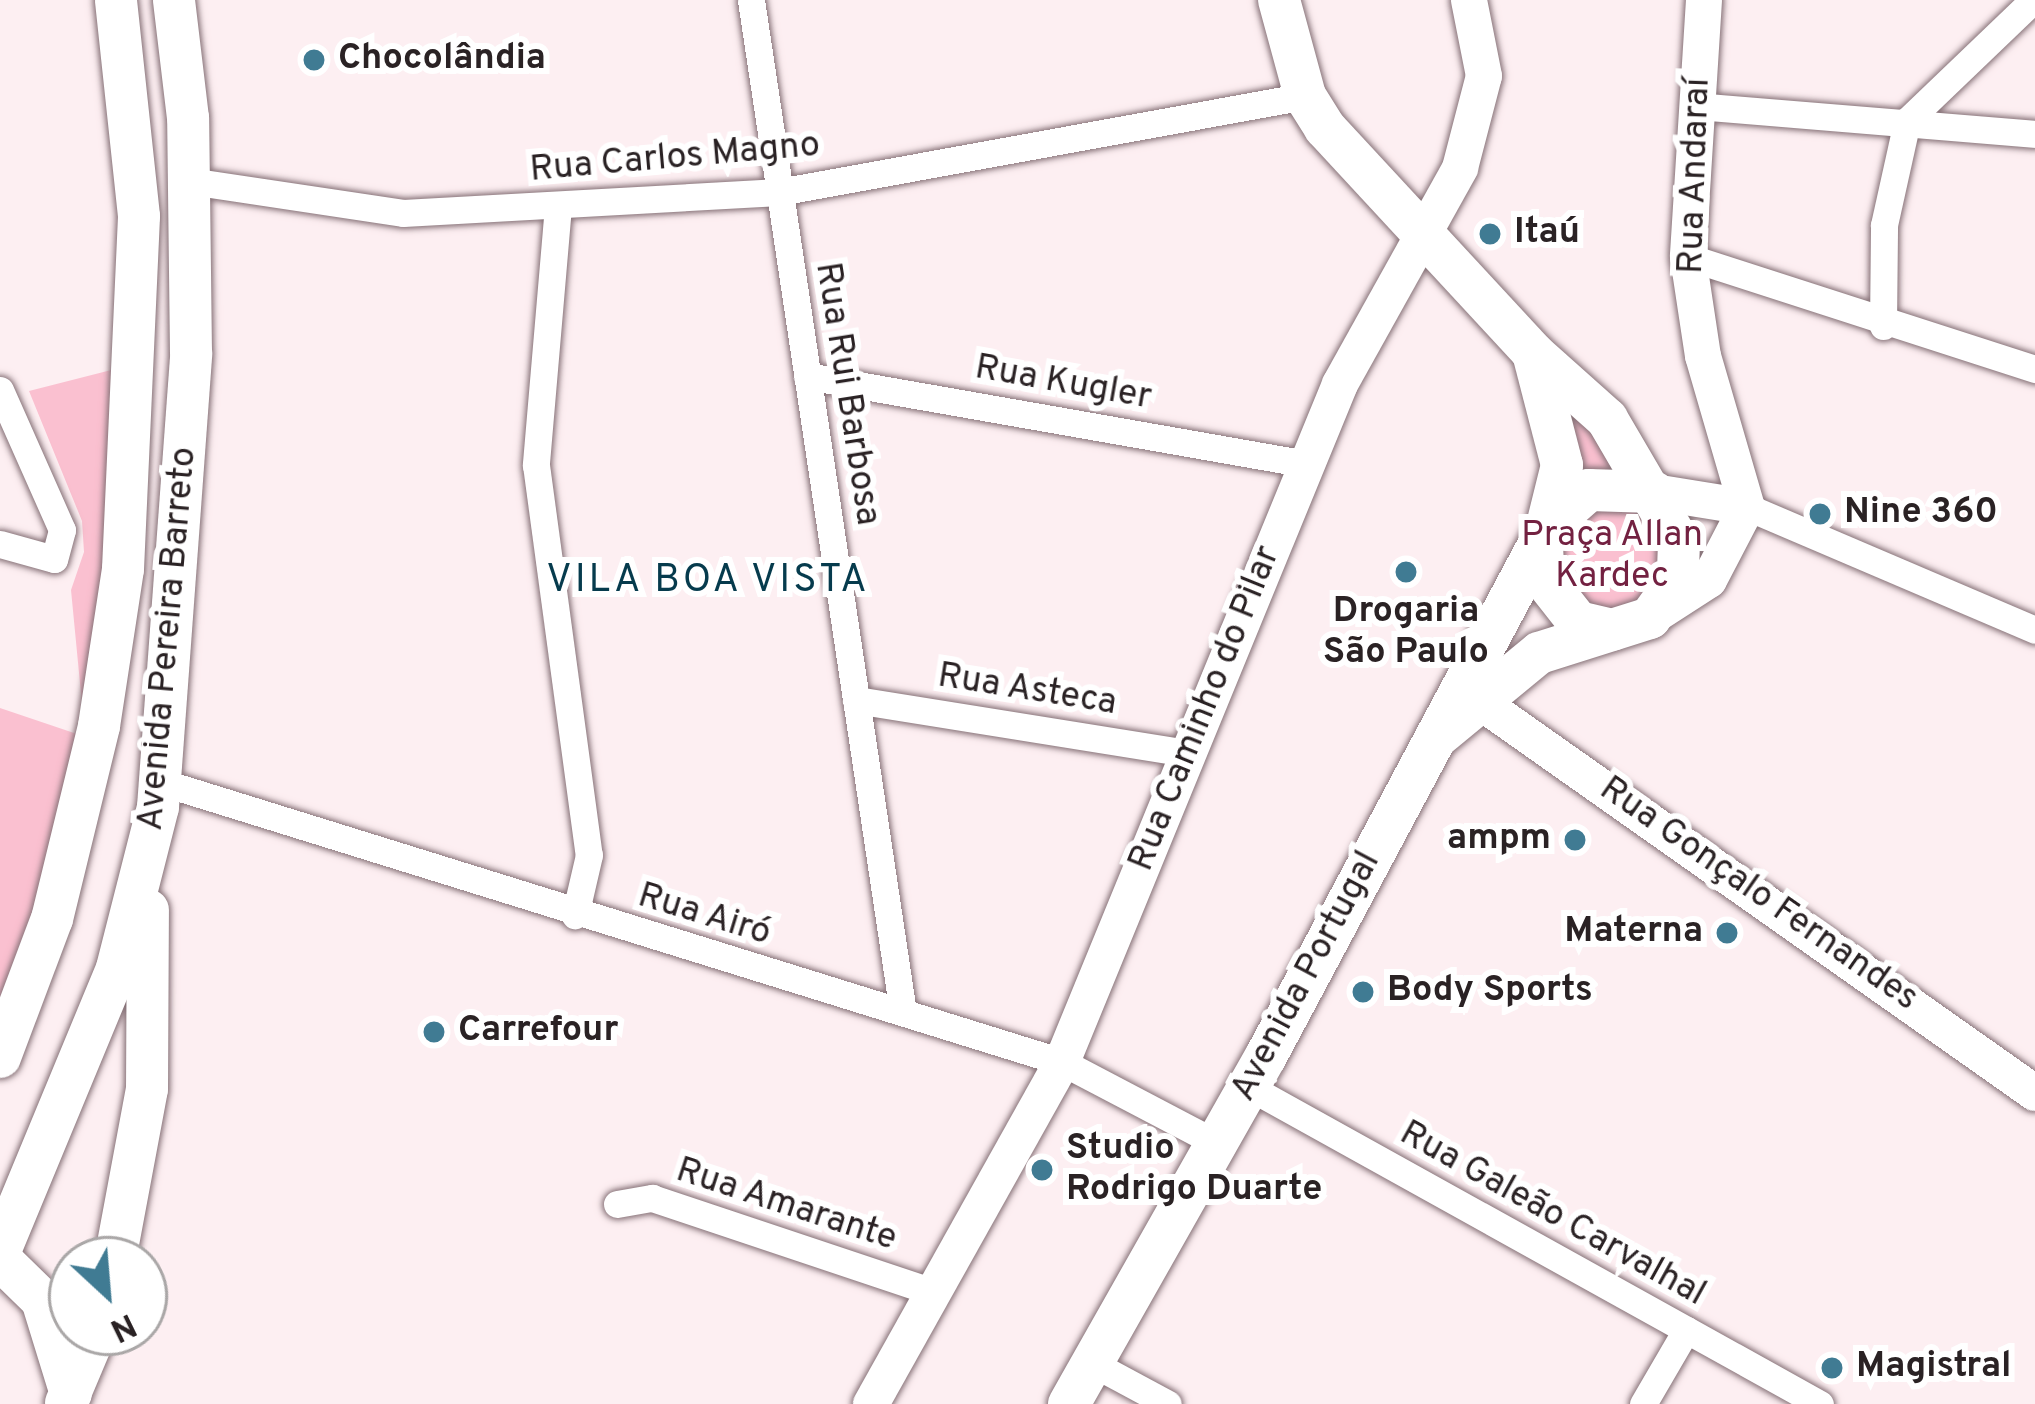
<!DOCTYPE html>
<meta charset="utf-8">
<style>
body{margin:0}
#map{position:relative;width:2035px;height:1404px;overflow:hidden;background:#fdeff2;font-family:Overpass,sans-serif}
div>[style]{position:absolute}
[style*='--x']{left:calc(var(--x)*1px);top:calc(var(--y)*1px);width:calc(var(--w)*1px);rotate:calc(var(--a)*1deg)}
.green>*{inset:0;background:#fac0d0}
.roads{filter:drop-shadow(0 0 3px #867177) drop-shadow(0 0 3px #867177)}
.street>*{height:27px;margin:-13.5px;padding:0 13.5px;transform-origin:13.5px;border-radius:13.5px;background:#fff}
.secondary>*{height:36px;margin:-18px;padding:0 18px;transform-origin:18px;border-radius:18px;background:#fff}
.primary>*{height:42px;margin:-21px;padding:0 21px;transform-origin:21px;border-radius:21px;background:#fff}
.dots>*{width:33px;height:33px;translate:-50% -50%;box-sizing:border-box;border:6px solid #fff;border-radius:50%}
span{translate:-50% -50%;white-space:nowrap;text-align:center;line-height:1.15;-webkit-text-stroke:12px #fff;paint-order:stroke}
.poi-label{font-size:36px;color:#2a2224;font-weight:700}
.left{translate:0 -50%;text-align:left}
.right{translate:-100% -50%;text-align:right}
.street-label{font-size:36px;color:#2a2224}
.park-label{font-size:36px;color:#732141}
.neighbourhood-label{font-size:39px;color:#063b4d;letter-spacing:3px}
.north{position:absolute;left:48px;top:1236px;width:120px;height:120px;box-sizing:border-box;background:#fff;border:3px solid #aaa7a7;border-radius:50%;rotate:154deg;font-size:33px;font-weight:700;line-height:48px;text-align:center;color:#2a2224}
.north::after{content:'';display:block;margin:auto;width:42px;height:54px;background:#407b93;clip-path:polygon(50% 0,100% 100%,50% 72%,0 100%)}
</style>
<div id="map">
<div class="green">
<div style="clip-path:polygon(123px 367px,116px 495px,82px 704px,71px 590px,84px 552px,82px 521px,29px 391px)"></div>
<div style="clip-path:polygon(1560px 391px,1590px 431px,1618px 473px,1578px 485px)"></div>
<div style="clip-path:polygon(1598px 502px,1649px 514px,1666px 574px,1655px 594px,1616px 613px,1575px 599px,1556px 549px)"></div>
<div style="clip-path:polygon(0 708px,77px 734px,28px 935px,0 1015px)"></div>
</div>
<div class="roads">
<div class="street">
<div style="--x:751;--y:0;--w:1023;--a:81.46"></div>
<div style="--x:1696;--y:106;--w:340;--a:4.7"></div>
<div style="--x:190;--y:181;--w:215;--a:8.5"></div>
<div style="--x:403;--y:213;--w:377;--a:-3.2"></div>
<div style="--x:779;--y:192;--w:535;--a:-10.34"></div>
<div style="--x:558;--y:206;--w:260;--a:94.9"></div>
<div style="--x:536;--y:465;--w:394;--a:82.3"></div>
<div style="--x:589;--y:855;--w:62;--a:103.1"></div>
<div style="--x:1688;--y:257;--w:365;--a:17.9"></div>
<div style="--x:1883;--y:326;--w:101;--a:-89.4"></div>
<div style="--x:1884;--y:225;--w:107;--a:-77.5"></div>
<div style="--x:1907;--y:121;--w:175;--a:-43.8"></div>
<div style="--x:807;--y:376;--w:508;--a:9.98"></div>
<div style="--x:0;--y:390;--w:153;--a:66.1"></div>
<div style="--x:62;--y:530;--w:30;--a:105"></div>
<div style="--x:54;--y:559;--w:56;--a:-164.5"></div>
<div style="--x:1747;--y:507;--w:313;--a:23.1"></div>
<div style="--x:856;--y:700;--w:335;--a:9.1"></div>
<div style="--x:161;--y:782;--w:944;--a:17.26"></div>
<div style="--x:1062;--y:1062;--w:174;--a:27.7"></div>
<div style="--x:1249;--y:1087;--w:653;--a:29.04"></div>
<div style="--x:617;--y:1204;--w:36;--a:-10"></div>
<div style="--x:652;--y:1198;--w:296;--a:18.5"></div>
<div style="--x:1092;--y:1363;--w:86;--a:28.3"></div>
<div style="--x:1643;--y:1404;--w:86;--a:-59.8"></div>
</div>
<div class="secondary">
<div style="--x:1704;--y:0;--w:257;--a:93.6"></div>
<div style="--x:1688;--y:257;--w:100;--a:81.4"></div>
<div style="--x:1703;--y:356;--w:157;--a:73.8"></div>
<div style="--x:1654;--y:492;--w:94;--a:9.2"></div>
<div style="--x:1650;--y:618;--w:70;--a:-32.8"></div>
<div style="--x:1709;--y:580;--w:82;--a:-62.5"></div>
<div style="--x:1479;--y:701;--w:680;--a:35.19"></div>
<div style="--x:871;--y:1404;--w:392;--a:-60.8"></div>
<div style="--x:1062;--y:1062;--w:733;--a:-67.7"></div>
<div style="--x:1340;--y:384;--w:247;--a:-60.9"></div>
<div style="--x:1460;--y:168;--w:95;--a:-75.4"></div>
<div style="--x:1484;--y:76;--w:77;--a:-101.2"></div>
</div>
<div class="primary">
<div style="--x:1279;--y:0;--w:99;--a:74.8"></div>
<div style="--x:1305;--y:96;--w:38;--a:58"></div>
<div style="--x:1325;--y:128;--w:306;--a:47.2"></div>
<div style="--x:1533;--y:353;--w:99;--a:41.7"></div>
<div style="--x:1607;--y:419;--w:143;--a:59.7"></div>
<div style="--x:1679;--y:542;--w:37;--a:92"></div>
<div style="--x:1678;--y:579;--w:48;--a:125.7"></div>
<div style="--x:1650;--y:618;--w:116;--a:162.5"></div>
<div style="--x:1539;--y:653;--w:134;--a:140.5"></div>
<div style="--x:1533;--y:353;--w:116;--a:75.5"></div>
<div style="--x:1562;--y:465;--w:83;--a:103.9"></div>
<div style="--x:1542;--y:546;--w:33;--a:87"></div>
<div style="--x:1544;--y:579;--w:55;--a:51.7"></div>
<div style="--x:1578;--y:622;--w:35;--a:13"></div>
<div style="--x:1547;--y:527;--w:56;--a:-41.4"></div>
<div style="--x:1589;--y:490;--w:65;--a:1.8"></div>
<div style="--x:0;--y:1057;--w:147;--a:-69.4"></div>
<div style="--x:52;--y:919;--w:199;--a:-76.3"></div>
<div style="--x:99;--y:726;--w:159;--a:-81.3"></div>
<div style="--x:123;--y:569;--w:353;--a:-87.4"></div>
<div style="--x:139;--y:216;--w:217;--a:-96.1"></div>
<div style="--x:0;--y:1251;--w:306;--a:-67.5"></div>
<div style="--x:117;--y:968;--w:166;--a:-75.7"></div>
<div style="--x:158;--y:807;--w:455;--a:-85.8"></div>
<div style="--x:191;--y:353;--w:235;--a:-90.7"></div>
<div style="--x:188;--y:118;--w:119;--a:-96.8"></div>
<div style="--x:0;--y:1259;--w:59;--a:44.3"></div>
<div style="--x:42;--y:1300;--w:98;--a:72.9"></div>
<div style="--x:115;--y:1260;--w:174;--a:-79.4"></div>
<div style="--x:147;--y:1089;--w:179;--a:-89.7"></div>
<div style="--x:66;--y:1403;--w:77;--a:-67.1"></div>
<div style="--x:1069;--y:1404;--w:400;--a:-60.5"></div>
<div style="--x:1266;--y:1056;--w:595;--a:-61.93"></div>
</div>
</div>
<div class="dots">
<div style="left:314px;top:60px;background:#407b93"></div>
<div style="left:1490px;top:234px;background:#407b93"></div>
<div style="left:1820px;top:514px;background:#407b93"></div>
<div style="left:1406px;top:572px;background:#407b93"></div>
<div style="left:1575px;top:840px;background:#407b93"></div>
<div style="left:1727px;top:933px;background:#407b93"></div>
<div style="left:1363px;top:992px;background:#407b93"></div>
<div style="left:434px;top:1032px;background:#407b93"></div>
<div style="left:1042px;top:1170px;background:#407b93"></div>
<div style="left:1832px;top:1368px;background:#407b93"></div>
</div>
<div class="poi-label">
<span class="left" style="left:338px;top:60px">Chocolândia</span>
<span class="left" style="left:1514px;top:234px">Itaú</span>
<span class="left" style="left:1844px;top:514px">Nine 360</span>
<span style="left:1406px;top:633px">Drogaria<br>São Paulo</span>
<span class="right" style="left:1551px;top:840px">ampm</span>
<span class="right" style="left:1703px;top:933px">Materna</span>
<span class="left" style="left:1387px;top:992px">Body Sports</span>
<span class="left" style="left:458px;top:1032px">Carrefour</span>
<span class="left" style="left:1066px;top:1170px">Studio<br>Rodrigo Duarte</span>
<span class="left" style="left:1856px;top:1368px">Magistral</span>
</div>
<div class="street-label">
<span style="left:675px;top:159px;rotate:-5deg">Rua Carlos Magno</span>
<span style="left:1696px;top:176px;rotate:-88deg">Rua Andaraí</span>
<span style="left:1063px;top:384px;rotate:10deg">Rua Kugler</span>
<span style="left:846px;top:394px;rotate:81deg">Rua Rui Barbosa</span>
<span style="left:169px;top:639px;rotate:-85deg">Avenida Pereira Barreto</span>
<span style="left:1027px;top:691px;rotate:9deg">Rua Asteca</span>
<span style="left:1206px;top:709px;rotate:-68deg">Rua Caminho do Pilar</span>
<span style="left:1758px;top:895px;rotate:35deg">Rua Gonçalo Fernandes</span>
<span style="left:704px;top:916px;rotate:17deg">Rua Airó</span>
<span style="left:1307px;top:977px;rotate:-62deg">Avenida Portugal</span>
<span style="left:786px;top:1206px;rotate:18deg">Rua Amarante</span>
<span style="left:1552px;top:1215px;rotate:29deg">Rua Galeão Carvalhal</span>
</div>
<div class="park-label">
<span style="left:1612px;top:557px">Praça Allan<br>Kardec</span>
</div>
<div class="neighbourhood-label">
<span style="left:708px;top:582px">VILA BOA VISTA</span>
</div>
<div class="north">N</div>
</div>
